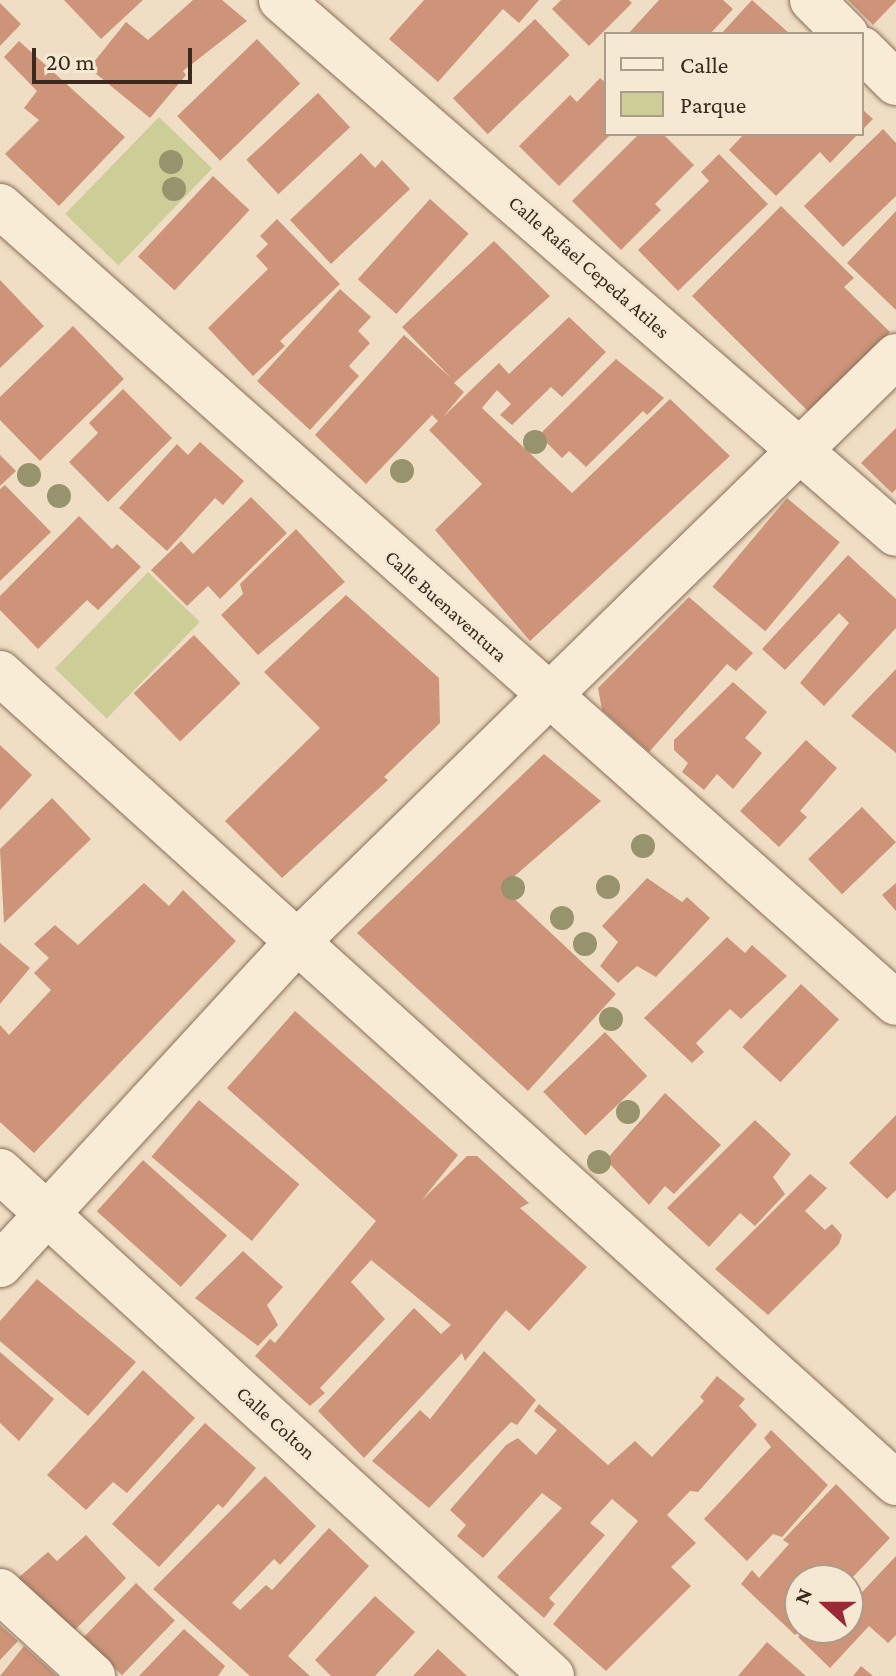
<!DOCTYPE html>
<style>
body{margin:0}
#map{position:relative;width:896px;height:1676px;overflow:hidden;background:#efdec4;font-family:"Crimson Pro",serif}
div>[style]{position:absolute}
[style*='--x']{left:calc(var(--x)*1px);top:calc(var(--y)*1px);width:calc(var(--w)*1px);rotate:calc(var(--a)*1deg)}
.green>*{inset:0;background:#cccd97;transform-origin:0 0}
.building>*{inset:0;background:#cd9479;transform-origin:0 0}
.roads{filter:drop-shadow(0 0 2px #8a6f5a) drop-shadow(0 0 2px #8a6f5a)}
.minor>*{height:44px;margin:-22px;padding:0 22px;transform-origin:22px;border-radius:22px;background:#f9ecd7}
.trees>*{width:24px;height:24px;margin:-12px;border-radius:50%;background:#97936c}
span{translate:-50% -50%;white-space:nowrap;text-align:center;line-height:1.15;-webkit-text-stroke:6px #f6e9d4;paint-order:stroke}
.street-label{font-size:20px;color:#3a291e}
.legend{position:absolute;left:604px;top:32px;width:260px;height:104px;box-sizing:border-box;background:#f6e9d4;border:2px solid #ab9c8b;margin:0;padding:10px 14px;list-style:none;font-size:24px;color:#3a291e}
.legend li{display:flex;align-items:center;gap:16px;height:40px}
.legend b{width:40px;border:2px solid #ab9c8b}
.north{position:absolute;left:784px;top:1564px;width:80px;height:80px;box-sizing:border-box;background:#f6e9d4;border:2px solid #ab9c8b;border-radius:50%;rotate:291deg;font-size:22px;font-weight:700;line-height:32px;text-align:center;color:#3a291e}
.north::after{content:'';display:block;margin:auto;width:28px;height:36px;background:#9a2935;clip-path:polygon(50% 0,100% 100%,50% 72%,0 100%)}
.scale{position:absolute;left:32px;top:48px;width:160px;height:36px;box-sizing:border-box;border:4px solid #3a291e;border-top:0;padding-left:10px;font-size:24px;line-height:28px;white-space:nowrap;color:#3a291e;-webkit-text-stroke:6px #f6e9d4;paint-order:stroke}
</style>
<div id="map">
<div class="green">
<div style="left:159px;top:117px;width:74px;height:135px;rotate:44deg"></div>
<div style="left:148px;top:572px;width:72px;height:134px;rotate:44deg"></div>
</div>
<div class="building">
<div style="clip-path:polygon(64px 0,143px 0,101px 39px)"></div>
<div style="clip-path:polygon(193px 0,222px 0,247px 21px,183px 71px,186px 75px,150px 118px,89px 68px,126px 22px,148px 40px)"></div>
<div style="clip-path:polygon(424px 0,539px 0,519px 23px,503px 9px,438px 82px,389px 39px)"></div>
<div style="clip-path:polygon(561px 0,629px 0,632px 3px,589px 46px,552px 9px)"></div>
<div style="clip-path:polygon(659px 0,723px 0,733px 9px,710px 34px,628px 34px)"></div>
<div style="clip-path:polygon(752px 0,790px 34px,721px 34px)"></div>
<div style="clip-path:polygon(848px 0,896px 0,896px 1px,873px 25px)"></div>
<div style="clip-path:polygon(0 3px,21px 24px,0 46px)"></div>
<div style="left:535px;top:19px;width:50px;height:114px;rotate:46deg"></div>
<div style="left:257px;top:39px;width:62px;height:111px;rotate:46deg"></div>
<div style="clip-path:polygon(19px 41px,125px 137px,59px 206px,5px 154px,39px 120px,24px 108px,37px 91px,4px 57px)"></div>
<div style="clip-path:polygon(600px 78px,606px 83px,606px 134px,611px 134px,559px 186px,519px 146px,570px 95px,577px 102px)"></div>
<div style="left:318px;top:93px;width:47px;height:98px;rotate:47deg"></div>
<div style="clip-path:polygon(862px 109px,873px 119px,862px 130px)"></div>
<div style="clip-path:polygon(883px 129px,896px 143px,896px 196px,843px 247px,804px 206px)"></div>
<div style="clip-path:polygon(639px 134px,663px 134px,694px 165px,655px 204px,661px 210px,621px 250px,572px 201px)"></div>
<div style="clip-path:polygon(744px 134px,858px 134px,830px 163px,820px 152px,776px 196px,729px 150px)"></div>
<div style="clip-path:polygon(361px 153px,375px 168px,382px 160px,410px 189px,331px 264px,290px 220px)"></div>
<div style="clip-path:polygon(719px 154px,768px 204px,678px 291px,638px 250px,709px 181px,701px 172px)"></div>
<div style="left:213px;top:176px;width:50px;height:110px;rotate:43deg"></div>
<div style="left:430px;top:199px;width:52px;height:108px;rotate:42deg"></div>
<div style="clip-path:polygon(781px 206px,854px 278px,844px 287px,890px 332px,810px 413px,692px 296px)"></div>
<div style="clip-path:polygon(896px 211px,896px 310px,847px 263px)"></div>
<div style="clip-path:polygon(277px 219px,340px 284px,280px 341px,285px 346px,253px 376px,208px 328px,268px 269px,256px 256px,268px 244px,260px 236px)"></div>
<div style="clip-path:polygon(494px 241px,550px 296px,454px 383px,464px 392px,443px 417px,499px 363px,509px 374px,569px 317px,606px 352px,562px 397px,551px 387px,512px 425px,500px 415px,511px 404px,497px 390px,482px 408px,572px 493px,670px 399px,730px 456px,530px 641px,435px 530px,482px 484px,429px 430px,438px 421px,432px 415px,366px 484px,315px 435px,404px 335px,452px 379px,402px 327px)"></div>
<div style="clip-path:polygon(0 280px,44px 326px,0 368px)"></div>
<div style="clip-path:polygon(340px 289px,371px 317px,358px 331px,370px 343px,349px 366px,359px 376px,310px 430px,257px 381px)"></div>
<div style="clip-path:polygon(73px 326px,124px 379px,40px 461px,0 420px,0 397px)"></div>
<div style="clip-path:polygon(616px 359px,664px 398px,647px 415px,643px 411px,586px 467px,569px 451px,562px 458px,539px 435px)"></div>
<div style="clip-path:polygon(123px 389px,172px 438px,108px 502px,69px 462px,98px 433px,89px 423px)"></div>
<div style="clip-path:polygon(896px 428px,896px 489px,892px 493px,861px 463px)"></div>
<div style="clip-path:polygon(200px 442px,244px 481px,223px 505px,215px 498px,167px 551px,119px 508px,177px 444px,188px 455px)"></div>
<div style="clip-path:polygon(0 455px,16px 471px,0 486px)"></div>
<div style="clip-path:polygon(5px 485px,51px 532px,0 581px,0 489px)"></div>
<div style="clip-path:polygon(251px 497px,287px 533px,220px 599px,208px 586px,187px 606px,151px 570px,181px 541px,193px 554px)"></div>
<div style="left:787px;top:498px;width:69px;height:116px;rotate:40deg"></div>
<div style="clip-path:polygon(79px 516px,112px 549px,117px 544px,141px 567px,98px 610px,87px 600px,38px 649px,0 610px,0 596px)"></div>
<div style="clip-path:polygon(296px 529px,345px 582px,258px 655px,221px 615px,243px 594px,240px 584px)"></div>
<div style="clip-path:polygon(848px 555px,896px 599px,896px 628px,824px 706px,800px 683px,849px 623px,839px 613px,785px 670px,762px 649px)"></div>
<div style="clip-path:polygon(346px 595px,439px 678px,440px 723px,384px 777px,388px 780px,282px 878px,225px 821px,320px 728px,264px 672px)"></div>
<div style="clip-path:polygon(689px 597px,753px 653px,736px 671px,727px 664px,649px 752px,602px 710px,598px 688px)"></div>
<div style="left:194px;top:635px;width:67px;height:84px;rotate:46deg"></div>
<div style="clip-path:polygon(896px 669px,896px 753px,851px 716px)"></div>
<div style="clip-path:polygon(733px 682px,767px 712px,745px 738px,762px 753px,733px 789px,717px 774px,704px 790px,682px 772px,688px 763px,674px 750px,674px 740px)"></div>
<div style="clip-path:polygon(806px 740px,837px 768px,800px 811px,807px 817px,779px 847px,740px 811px)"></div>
<div style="clip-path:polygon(0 745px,32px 775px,0 810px)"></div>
<div style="clip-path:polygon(544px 754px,601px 801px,502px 887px,616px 994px,528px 1091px,357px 933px)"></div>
<div style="clip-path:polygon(52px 798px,91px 839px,4px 923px,0 849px)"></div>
<div style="left:862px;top:807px;width:49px;height:75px;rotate:46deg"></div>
<div style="clip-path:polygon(647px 878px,682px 902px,687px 897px,710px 918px,656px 977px,637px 966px,618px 983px,600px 966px,618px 942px,602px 926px)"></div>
<div style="clip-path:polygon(144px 883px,169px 906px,183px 890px,236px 941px,34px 1153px,0 1122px,0 1025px,9px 1035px,51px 990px,34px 973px,49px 958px,34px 944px,55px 925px,78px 945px)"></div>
<div style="clip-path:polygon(896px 883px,896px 911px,882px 895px)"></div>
<div style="clip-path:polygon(727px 937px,745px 953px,752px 945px,787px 976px,741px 1019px,730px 1009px,696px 1043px,704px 1052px,692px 1063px,644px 1018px)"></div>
<div style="clip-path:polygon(0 943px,30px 968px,0 1004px)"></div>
<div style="left:801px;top:984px;width:52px;height:86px;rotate:43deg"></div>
<div style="clip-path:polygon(295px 1011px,458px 1155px,422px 1200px,467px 1156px,477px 1156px,529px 1203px,520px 1208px,587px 1267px,529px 1331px,506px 1310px,465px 1361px,462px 1353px,364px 1458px,318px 1411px,414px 1308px,441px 1334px,451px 1325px,371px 1260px,351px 1282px,385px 1319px,320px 1388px,325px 1393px,310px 1406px,255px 1356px,270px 1339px,275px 1343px,376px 1221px,227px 1088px)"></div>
<div style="left:605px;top:1032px;width:61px;height:86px;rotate:46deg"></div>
<div style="clip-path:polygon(665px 1093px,721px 1145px,674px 1194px,665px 1186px,649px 1205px,606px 1160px)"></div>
<div style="left:199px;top:1100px;width:131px;height:74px;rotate:40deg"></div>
<div style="clip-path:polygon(896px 1115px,896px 1190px,887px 1199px,849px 1163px)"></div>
<div style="clip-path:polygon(755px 1120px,791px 1154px,773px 1177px,785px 1194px,755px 1226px,740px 1213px,709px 1247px,667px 1208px)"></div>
<div style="left:143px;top:1160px;width:113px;height:69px;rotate:42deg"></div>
<div style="clip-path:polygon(810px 1174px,827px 1188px,805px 1211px,825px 1230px,832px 1224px,842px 1235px,839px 1244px,768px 1315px,715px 1269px)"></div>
<div style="clip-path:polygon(243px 1251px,283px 1287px,267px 1305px,278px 1325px,258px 1346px,195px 1298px)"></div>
<div style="clip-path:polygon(37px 1279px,136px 1362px,88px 1416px,0 1341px,0 1321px)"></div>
<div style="clip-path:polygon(484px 1351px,536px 1400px,517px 1425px,511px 1422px,429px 1508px,372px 1461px,420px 1410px,430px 1419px)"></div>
<div style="clip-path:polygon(0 1352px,54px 1399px,19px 1441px,0 1423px)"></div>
<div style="clip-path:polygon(143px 1370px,195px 1418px,127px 1493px,113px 1482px,86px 1510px,47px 1475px)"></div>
<div style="clip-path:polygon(717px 1376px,745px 1399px,739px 1406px,757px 1425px,698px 1492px,690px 1491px,667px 1515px,696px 1543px,671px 1567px,691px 1586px,606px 1671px,553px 1624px,638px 1521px,612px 1499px,590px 1523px,605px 1535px,549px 1598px,555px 1604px,544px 1618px,497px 1577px,562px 1508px,542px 1493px,483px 1558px,457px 1536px,466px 1525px,450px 1510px,506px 1445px,518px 1438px,536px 1455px,557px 1430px,534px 1411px,539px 1404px,608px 1465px,635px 1441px,652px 1457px,704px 1401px,700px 1397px)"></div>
<div style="clip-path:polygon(205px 1423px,256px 1468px,223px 1508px,218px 1504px,159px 1567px,112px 1524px)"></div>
<div style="clip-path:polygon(771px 1430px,828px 1485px,782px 1537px,773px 1534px,747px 1561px,704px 1519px,771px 1447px,764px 1438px)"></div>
<div style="clip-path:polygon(265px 1476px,316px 1526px,280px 1565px,274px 1559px,232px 1603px,240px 1610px,266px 1585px,272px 1590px,329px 1528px,369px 1566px,288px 1656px,310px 1676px,250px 1676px,153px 1589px)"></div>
<div style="clip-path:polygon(836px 1484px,890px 1538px,850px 1580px,800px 1580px,803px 1628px,795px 1635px,741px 1584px,752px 1570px,759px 1578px,789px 1544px,783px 1540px)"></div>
<div style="clip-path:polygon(86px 1535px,126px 1578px,71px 1634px,18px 1578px,48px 1552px,57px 1561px)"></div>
<div style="clip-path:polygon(896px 1556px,896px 1635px,888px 1643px,869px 1626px,830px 1668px,798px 1637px,807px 1628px,848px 1628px,848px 1607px)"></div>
<div style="left:136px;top:1583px;width:54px;height:76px;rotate:44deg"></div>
<div style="clip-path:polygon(375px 1596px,415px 1632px,375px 1676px,331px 1676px,315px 1660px)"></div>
<div style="clip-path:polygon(0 1625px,18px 1641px,0 1660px)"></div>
<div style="clip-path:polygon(184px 1629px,225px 1666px,218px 1676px,139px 1676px)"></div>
<div style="clip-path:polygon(767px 1642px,806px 1676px,738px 1676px)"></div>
<div style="clip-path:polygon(24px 1646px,57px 1676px,0 1676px)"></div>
<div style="clip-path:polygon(438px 1649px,467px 1676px,413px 1676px)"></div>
<div style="clip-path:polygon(861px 1666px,873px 1676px,853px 1676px)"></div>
</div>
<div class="roads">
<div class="minor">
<div style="--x:281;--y:0;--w:814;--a:40.97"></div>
<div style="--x:812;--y:0;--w:48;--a:45"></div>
<div style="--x:862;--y:49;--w:48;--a:45"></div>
<div style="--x:0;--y:206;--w:1199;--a:41.65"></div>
<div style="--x:0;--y:673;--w:1208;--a:42.11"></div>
<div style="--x:0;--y:1171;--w:748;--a:42.45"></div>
<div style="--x:0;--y:1265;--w:436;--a:-47.4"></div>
<div style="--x:295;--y:944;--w:841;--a:-44.37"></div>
<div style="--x:0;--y:1591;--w:126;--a:42.4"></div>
</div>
</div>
<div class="trees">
<div style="left:171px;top:162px"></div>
<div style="left:174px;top:189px"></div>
<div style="left:535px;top:442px"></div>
<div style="left:402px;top:471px"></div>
<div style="left:29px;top:475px"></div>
<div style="left:59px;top:496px"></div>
<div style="left:643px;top:846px"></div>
<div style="left:608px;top:887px"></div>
<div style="left:513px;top:888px"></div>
<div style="left:562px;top:918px"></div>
<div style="left:585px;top:944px"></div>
<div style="left:611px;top:1019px"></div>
<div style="left:628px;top:1112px"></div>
<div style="left:599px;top:1162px"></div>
</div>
<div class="street-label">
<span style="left:589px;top:267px;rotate:41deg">Calle Rafael Cepeda Atiles</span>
<span style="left:446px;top:606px;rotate:42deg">Calle Buenaventura</span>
<span style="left:276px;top:1423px;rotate:42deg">Calle Colton</span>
</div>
<ul class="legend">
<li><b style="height:10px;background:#f9ecd7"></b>Calle</li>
<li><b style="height:22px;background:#cccd97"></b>Parque</li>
</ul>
<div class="north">N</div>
<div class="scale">20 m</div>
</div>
